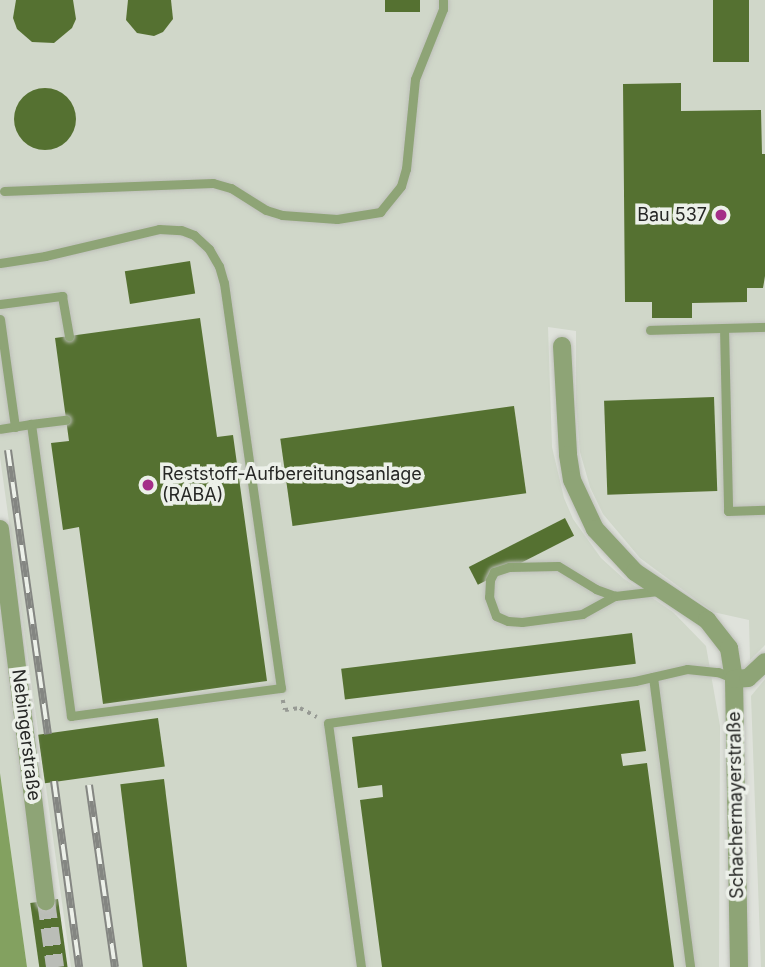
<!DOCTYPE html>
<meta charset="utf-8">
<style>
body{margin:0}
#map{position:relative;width:765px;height:967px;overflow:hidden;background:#dfe2db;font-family:Inter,sans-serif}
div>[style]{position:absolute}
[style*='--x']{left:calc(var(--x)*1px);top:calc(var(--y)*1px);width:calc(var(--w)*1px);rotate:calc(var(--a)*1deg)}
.built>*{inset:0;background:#d0d7c9}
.water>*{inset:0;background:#83a160}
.building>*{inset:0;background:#557131;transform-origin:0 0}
.round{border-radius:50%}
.street-tunnel>*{height:18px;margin-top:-9px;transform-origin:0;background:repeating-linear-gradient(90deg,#babdb7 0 18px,transparent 0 27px)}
.path>*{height:3.5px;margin-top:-1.75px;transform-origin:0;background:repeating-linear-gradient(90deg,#979a94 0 3.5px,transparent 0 8.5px)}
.roads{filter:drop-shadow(0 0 2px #bec0ba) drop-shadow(0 0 2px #bec0ba)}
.lane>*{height:9px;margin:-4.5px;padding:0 4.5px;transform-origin:4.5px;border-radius:4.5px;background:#8ea476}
.street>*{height:18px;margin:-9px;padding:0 9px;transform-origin:9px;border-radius:9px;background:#8ea476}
.rail>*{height:8px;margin-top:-4px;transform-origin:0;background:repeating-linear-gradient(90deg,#ecf0e9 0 16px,#848682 0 32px);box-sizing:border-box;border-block:2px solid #848682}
.dots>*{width:19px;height:19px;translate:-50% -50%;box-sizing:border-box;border:4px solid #ecf0e9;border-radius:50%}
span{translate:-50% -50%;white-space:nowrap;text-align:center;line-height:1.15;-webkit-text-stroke:7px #ecf0e9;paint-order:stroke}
.poi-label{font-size:18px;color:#262725}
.right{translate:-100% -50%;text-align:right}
.left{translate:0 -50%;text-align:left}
.street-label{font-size:18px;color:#262725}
</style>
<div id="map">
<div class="built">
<div style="clip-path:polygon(0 0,765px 0,765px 645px,750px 660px,749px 620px,713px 612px,640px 558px,603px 514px,590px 487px,580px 452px,576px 405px,576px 331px,548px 327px,552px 447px,564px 498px,573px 519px,601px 558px,623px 578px,673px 612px,706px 646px,720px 726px,719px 967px,71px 967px,0 457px)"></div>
<div style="clip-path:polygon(0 602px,49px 967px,27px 967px,0 773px)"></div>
<div style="clip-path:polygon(765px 679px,765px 967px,761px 967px,751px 696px)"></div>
</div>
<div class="water">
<div style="clip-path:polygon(0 773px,4px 802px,27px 967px,0 967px)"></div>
</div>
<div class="building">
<div style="clip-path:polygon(16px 0,73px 0,76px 19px,72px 28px,54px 43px,32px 42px,17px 29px,13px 18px)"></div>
<div style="clip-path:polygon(128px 0,171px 0,173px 19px,163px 32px,154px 36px,137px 33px,126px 20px)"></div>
<div style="left:385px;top:0;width:35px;height:12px"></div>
<div style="left:713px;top:0;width:36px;height:62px"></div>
<div style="clip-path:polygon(681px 83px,681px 111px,761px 110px,762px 154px,765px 154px,765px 276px,763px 288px,747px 288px,747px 302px,692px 303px,692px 318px,652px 318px,652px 302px,625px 302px,623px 84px)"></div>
<div class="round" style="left:14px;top:88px;width:62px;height:62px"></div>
<div style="left:190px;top:261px;width:33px;height:66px;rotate:81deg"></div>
<div style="clip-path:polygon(200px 318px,217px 437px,233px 435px,267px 681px,103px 704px,79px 527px,63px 530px,51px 443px,69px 441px,55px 338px)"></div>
<div style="left:714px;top:397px;width:94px;height:110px;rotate:88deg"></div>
<div style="left:514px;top:406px;width:88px;height:236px;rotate:82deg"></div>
<div style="left:565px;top:518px;width:20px;height:108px;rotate:63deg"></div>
<div style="left:632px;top:633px;width:31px;height:293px;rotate:83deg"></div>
<div style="clip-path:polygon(639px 700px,646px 751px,621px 754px,623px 766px,647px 763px,674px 967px,382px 967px,360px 800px,383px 797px,382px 785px,358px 788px,352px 737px)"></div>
<div style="left:158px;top:718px;width:49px;height:121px;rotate:82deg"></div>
<div style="left:164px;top:779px;width:190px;height:44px;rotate:83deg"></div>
<div style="left:58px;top:899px;width:69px;height:28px;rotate:82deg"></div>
</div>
<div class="street-tunnel">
<div style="--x:46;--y:901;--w:67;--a:82.2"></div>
</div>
<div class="path">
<div style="--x:283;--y:700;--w:10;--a:79"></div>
<div style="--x:285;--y:710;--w:15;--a:-8"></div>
<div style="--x:300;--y:708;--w:19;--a:28"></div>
</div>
<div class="roads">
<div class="lane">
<div style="--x:4;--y:191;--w:209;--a:-2.2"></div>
<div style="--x:213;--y:183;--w:19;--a:16"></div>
<div style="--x:231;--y:188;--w:41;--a:32.2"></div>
<div style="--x:266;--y:210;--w:17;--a:17"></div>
<div style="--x:282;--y:215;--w:55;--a:4.2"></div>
<div style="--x:337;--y:219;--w:44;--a:-9.2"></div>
<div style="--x:380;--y:212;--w:33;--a:-51"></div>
<div style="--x:401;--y:186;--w:18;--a:-74"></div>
<div style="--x:406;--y:169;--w:90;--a:-84.3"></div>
<div style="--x:415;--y:79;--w:75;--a:-68.2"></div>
<div style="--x:443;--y:9;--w:9;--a:-90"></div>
<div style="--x:0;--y:263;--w:46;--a:-8.8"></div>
<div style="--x:45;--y:256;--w:117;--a:-13.3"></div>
<div style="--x:159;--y:229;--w:22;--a:3"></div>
<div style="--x:181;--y:230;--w:14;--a:21"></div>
<div style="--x:194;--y:235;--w:21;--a:43"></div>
<div style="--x:209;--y:249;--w:20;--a:60"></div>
<div style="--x:219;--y:266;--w:18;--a:74"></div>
<div style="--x:224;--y:283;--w:409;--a:82"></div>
<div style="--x:281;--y:688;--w:212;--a:172.4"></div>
<div style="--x:71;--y:716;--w:295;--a:-97.8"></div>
<div style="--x:31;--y:424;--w:31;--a:171"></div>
<div style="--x:0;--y:304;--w:63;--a:-7.4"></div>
<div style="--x:62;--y:296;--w:41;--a:80.1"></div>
<div style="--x:0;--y:319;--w:109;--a:82.1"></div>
<div style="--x:724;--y:328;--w:183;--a:88.7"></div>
<div style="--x:728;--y:511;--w:37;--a:-2"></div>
<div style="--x:650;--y:330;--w:115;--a:-1.5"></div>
<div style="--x:31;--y:424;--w:35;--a:-7"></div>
<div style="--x:615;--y:596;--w:20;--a:-160"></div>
<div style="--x:596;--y:589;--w:44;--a:-148.8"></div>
<div style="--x:558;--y:566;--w:49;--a:178.8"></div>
<div style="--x:509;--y:567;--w:16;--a:162"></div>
<div style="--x:494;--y:572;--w:9;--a:117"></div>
<div style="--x:490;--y:580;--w:17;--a:93"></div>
<div style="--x:489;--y:597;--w:20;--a:70"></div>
<div style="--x:496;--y:616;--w:13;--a:23"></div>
<div style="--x:508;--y:621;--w:14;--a:4"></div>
<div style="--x:522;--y:622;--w:61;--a:-7.6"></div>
<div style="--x:582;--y:614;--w:38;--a:-29"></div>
<div style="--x:615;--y:596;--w:43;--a:-6.6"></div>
<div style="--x:653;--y:677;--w:292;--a:82.7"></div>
<div style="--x:361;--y:967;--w:246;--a:-97.7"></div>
<div style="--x:328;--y:723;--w:310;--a:-7.8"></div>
<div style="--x:635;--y:681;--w:53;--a:-13"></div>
<div style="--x:687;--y:669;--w:31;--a:6"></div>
<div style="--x:718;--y:672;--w:16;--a:22"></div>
</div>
<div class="street">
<div style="--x:562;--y:346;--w:109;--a:86.8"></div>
<div style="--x:568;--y:455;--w:25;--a:81"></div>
<div style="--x:572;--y:480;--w:54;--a:64.9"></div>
<div style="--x:595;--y:529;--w:59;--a:47.1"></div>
<div style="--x:635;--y:572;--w:87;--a:33.7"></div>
<div style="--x:707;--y:620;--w:36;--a:52"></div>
<div style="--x:729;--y:648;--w:31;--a:81"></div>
<div style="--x:734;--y:679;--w:288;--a:89"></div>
<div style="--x:0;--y:529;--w:375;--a:83"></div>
<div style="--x:734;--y:679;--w:14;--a:-4"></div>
<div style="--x:748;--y:678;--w:23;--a:-43"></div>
</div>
</div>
<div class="rail">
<div style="--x:8;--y:450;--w:287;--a:82"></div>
<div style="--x:54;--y:781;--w:188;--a:82.3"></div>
<div style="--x:89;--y:785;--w:184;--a:81.9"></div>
</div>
<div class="dots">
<div style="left:721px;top:215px;background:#a42e88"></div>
<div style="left:148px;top:485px;background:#a42e88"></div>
</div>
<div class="poi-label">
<span class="right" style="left:707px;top:215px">Bau 537</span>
<span class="left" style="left:162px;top:485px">Reststoff-Aufbereitungsanlage<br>(RABA)</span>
</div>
<div class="street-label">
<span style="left:26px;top:735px;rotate:83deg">Nebingerstraße</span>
<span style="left:736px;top:805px;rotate:-91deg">Schachermayerstraße</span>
</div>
</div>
